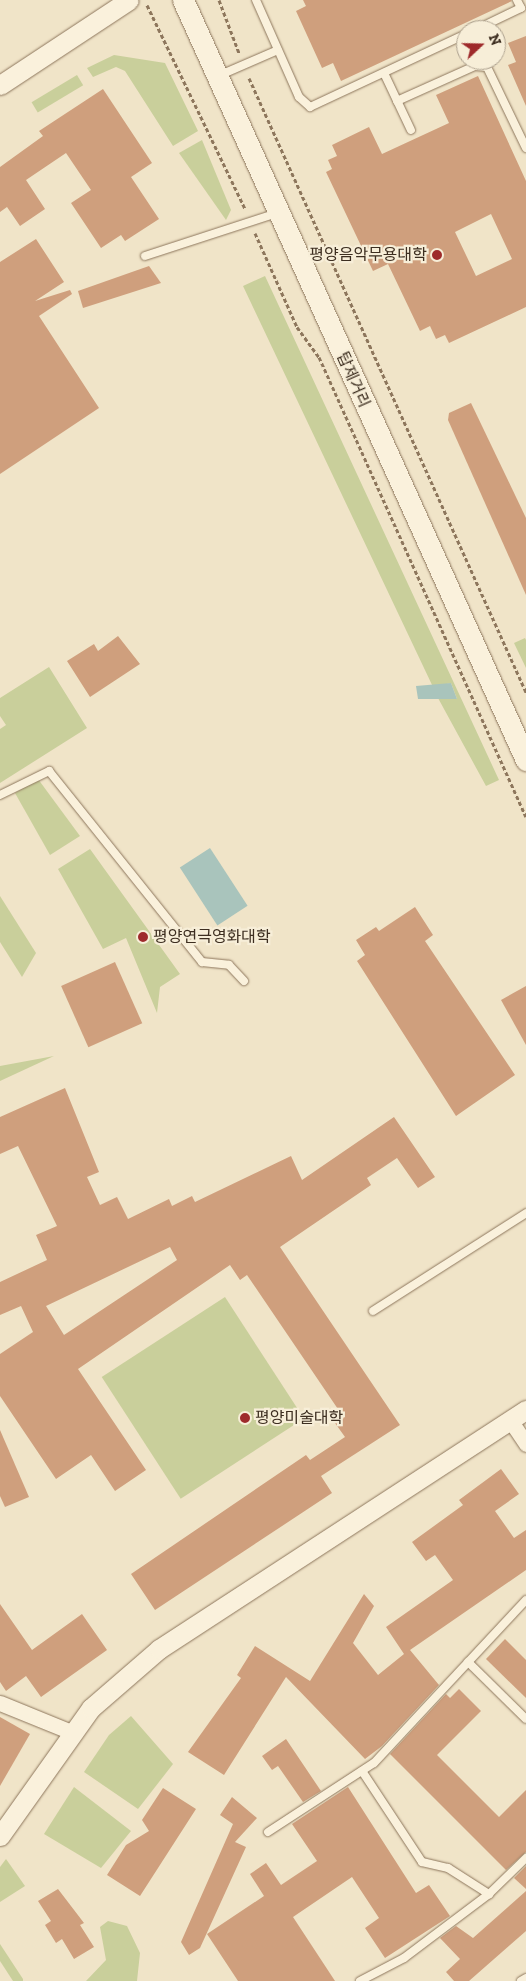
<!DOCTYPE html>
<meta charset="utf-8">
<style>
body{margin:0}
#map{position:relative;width:526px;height:1981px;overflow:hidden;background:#f0e4c8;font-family:"Zilla Slab","Noto Sans KR",serif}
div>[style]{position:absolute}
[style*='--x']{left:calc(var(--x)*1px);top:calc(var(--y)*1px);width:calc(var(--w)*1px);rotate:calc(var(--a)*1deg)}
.green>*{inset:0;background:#c9cf9b;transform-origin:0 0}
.water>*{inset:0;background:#a9c4bc;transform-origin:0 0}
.building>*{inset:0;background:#cf9f7d;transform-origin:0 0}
.path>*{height:3px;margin-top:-1.5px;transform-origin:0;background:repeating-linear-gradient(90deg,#8d765c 0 4px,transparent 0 6.5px)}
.roads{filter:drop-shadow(0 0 1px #8d765c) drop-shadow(0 0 1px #8d765c)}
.service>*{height:8px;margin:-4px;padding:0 4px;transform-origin:4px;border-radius:4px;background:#faf1dc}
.minor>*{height:15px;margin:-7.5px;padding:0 7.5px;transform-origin:7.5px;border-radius:7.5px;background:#faf1dc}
.tertiary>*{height:19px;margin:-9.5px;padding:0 9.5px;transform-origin:9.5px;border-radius:9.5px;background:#faf1dc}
.secondary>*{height:21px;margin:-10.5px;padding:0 10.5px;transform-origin:10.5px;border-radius:10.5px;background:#faf1dc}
.dots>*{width:14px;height:14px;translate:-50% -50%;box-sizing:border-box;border:2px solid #f7eed8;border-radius:50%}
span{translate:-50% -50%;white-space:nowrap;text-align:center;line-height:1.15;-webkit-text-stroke:4.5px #f7eed8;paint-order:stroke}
.poi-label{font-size:16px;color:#3d2e20}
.right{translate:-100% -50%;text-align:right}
.left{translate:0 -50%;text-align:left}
.street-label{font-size:16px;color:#3d2e20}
.north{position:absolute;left:456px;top:20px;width:50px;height:50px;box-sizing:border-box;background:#f7eed8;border:1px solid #ada18e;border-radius:50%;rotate:69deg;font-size:14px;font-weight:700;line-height:20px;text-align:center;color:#3d2e20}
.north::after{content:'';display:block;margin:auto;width:18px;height:22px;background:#9e2a2b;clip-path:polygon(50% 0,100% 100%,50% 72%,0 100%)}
</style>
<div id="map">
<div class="green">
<div style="clip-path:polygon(114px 55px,165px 63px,198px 131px,173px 146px,125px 71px,116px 67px,93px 77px,87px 68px)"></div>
<div style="left:77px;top:75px;width:12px;height:53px;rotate:59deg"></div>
<div style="clip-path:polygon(202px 140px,231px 210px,226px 220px,179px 153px)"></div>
<div style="clip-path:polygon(265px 276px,499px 780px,486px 786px,438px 698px,457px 699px,451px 683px,433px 687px,243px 286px)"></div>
<div style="clip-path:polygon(525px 638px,526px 640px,526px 668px,514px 643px)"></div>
<div style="clip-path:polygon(49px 667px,87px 728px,0 783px,0 729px,6px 725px,0 716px,0 698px)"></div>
<div style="clip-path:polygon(38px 779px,80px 836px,50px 855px,15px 793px)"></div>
<div style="clip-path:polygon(90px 849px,180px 974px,160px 987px,157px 1013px,126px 938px,103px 949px,58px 869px)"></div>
<div style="clip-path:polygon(0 896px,36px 953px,22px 977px,0 942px)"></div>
<div style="clip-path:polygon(54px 1056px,0 1081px,0 1066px)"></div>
<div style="left:225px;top:1297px;width:145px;height:147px;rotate:57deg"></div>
<div style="clip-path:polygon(131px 1716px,173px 1764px,138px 1809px,84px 1772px,109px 1735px)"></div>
<div style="clip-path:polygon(74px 1787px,131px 1831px,101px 1868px,44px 1834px)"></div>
<div style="clip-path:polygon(6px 1859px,25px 1886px,0 1902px,0 1867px)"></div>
<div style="clip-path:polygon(108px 1921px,127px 1926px,140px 1953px,137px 1981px,86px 1981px,106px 1960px,100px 1927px)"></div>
<div style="clip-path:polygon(0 1944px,23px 1979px,23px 1981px,13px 1981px,0 1961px)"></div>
</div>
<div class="water">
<div style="clip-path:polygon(451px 683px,457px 699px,418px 699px,416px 686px)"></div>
<div style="left:210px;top:848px;width:69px;height:36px;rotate:57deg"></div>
</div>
<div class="building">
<div style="clip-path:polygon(303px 0,511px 0,512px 1px,341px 81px,333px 63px,322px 68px,296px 11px,306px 6px)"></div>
<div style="clip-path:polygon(526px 36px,526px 106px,508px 65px,516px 62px,508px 43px)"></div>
<div style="clip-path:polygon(evenodd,478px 76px,526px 181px,526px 307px,449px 343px,445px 335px,436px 339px,430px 326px,420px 331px,388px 264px,373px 271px,326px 172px,332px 169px,328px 160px,337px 156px,332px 145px,369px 127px,382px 154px,449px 123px,436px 95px,478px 76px,491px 214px,512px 259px,476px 276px,455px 232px,491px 214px)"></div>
<div style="clip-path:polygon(103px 89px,152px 163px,131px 177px,159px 219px,125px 241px,121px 235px,101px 248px,71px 203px,91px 190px,66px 153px,26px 180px,45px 209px,20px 226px,7px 207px,0 212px,0 167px,43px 136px,39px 131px)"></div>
<div style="clip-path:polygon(36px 239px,64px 282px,35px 301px,70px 290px,72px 294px,39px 316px,99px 408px,0 474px,0 262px)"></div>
<div style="clip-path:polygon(149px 266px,161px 283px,83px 308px,78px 291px)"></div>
<div style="clip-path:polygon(471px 403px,526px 518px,526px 595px,448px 420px,449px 413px)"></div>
<div style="clip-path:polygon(118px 636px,140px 664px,90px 697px,67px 661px,94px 644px,98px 651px)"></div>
<div style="clip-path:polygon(415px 907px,433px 935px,425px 941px,515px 1075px,456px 1116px,357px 961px,365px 955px,356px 940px,376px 927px,379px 931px)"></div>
<div style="left:115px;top:962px;width:67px;height:59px;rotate:66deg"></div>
<div style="clip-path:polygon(526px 986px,526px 1045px,501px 1000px)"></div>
<div style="clip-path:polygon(evenodd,65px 1088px,99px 1172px,87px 1177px,100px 1205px,117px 1197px,128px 1219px,169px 1199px,172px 1206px,192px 1196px,195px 1202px,291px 1156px,302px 1180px,394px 1117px,435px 1177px,418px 1188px,397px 1158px,367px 1178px,371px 1185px,280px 1247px,400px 1425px,321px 1476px,332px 1493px,155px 1610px,131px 1574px,306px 1455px,310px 1460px,345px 1437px,335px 1423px,344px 1418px,247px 1275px,240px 1280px,230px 1265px,78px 1369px,146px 1470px,115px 1491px,91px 1455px,56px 1479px,0 1396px,0 1354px,33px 1332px,21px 1306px,0 1315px,0 1282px,47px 1260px,36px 1235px,57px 1226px,18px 1146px,0 1154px,0 1117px,65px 1088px,170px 1247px,177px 1260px,64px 1335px,46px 1306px,170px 1247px)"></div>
<div style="clip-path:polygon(0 1430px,29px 1497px,5px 1507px,0 1496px)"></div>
<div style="clip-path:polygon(501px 1469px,519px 1494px,495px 1511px,514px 1538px,526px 1530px,526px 1570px,410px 1650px,439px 1685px,382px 1746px,365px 1759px,286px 1677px,224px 1775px,188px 1752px,241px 1678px,237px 1675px,255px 1646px,310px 1681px,364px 1594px,374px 1606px,353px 1643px,378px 1675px,404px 1654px,386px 1627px,453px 1580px,435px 1555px,426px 1561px,412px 1542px,463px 1505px,459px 1500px)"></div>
<div style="clip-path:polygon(0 1604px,32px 1650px,82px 1614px,107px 1650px,41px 1697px,26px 1676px,6px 1691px,0 1682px)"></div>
<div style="clip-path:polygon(505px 1639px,526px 1660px,526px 1698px,486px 1659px)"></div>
<div style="clip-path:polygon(459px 1689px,481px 1711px,437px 1755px,499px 1817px,526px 1790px,526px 1852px,506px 1870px,390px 1754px,446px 1694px,450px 1698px)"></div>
<div style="clip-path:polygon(0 1717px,30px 1734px,0 1786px)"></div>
<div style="clip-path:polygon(286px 1739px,321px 1791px,303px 1802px,278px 1766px,272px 1770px,262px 1756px)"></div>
<div style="clip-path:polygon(348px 1787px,416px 1893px,429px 1885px,450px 1916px,385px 1958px,365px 1928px,379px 1918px,352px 1877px,293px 1917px,335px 1981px,238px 1981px,207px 1934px,264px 1896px,250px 1874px,266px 1863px,281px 1885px,317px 1861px,292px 1824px)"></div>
<div style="clip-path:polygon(163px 1788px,196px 1809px,140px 1896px,107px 1875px,126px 1845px,149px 1831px,142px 1820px)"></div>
<div style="clip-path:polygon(232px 1797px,257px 1818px,235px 1842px,246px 1847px,200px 1948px,189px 1955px,181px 1942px,233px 1824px,220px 1815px)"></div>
<div style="clip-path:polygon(526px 1866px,526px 1889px,514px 1878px)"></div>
<div style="clip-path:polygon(58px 1889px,84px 1923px,80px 1925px,94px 1947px,74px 1959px,62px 1939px,56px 1943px,45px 1925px,51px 1921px,38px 1901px)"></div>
<div style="clip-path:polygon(526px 1891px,526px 1931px,469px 1981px,454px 1981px,446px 1972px,460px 1959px,440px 1938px,456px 1926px,473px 1938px)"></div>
</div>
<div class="path">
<div style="--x:219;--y:0;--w:57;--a:69.3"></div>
<div style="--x:147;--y:5;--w:226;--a:64.3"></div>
<div style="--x:249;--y:78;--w:674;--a:65.72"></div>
<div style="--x:255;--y:233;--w:103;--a:65.9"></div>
<div style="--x:297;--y:327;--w:37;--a:54"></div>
<div style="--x:319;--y:357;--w:504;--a:65.77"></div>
</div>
<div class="roads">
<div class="service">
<div style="--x:256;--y:0;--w:106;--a:66.1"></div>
<div style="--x:299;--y:97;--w:15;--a:42"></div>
<div style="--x:310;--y:107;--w:172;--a:-25.1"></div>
<div style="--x:475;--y:30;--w:51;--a:-25.6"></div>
<div style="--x:521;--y:8;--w:9;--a:-117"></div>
<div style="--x:384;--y:73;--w:63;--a:64.7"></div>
<div style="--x:218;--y:76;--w:65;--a:-23.4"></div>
<div style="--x:397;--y:101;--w:85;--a:-24.2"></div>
<div style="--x:475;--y:66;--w:12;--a:5"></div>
<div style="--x:487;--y:67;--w:90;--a:64.3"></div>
<div style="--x:145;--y:256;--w:139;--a:-18"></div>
<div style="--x:0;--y:795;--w:55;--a:-26.1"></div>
<div style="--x:49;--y:771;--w:245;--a:51.3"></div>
<div style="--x:202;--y:962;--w:27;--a:6"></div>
<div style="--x:229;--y:965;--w:22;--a:47"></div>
<div style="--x:373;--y:1311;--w:182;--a:-32.6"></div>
<div style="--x:468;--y:1662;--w:81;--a:44.5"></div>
<div style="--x:362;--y:1771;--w:109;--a:56.6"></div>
<div style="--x:422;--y:1862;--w:27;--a:13"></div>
<div style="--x:448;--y:1868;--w:49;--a:32.4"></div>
<div style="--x:268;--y:1832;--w:126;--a:-33.1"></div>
<div style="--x:374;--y:1763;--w:223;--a:-47"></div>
<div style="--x:360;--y:1981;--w:50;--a:-27.6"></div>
<div style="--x:404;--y:1958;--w:106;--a:-37"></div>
<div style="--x:489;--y:1894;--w:52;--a:-44.2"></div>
<div style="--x:521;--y:1981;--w:6;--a:-31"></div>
</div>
<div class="minor">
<div style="--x:510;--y:1420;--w:29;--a:56"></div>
<div style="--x:0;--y:1703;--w:80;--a:22.1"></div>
</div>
<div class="tertiary">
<div style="--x:0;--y:85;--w:154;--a:-33.4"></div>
<div style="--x:0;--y:1836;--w:157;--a:-54.6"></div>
<div style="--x:91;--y:1708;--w:90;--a:-40.9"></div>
<div style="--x:159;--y:1649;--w:438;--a:-33.1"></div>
</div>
<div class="secondary">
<div style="--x:183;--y:0;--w:834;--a:65.71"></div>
</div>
</div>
<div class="dots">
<div style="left:437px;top:255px;background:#9e2a2b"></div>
<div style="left:143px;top:937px;background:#9e2a2b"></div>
<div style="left:245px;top:1418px;background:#9e2a2b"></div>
</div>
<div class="poi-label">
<span class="right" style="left:427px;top:255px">평양음악무용대학</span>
<span class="left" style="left:153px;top:937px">평양연극영화대학</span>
<span class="left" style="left:255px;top:1418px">평양미술대학</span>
</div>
<div class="street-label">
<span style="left:353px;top:380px;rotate:66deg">탑제거리</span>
</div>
<div class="north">N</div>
</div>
